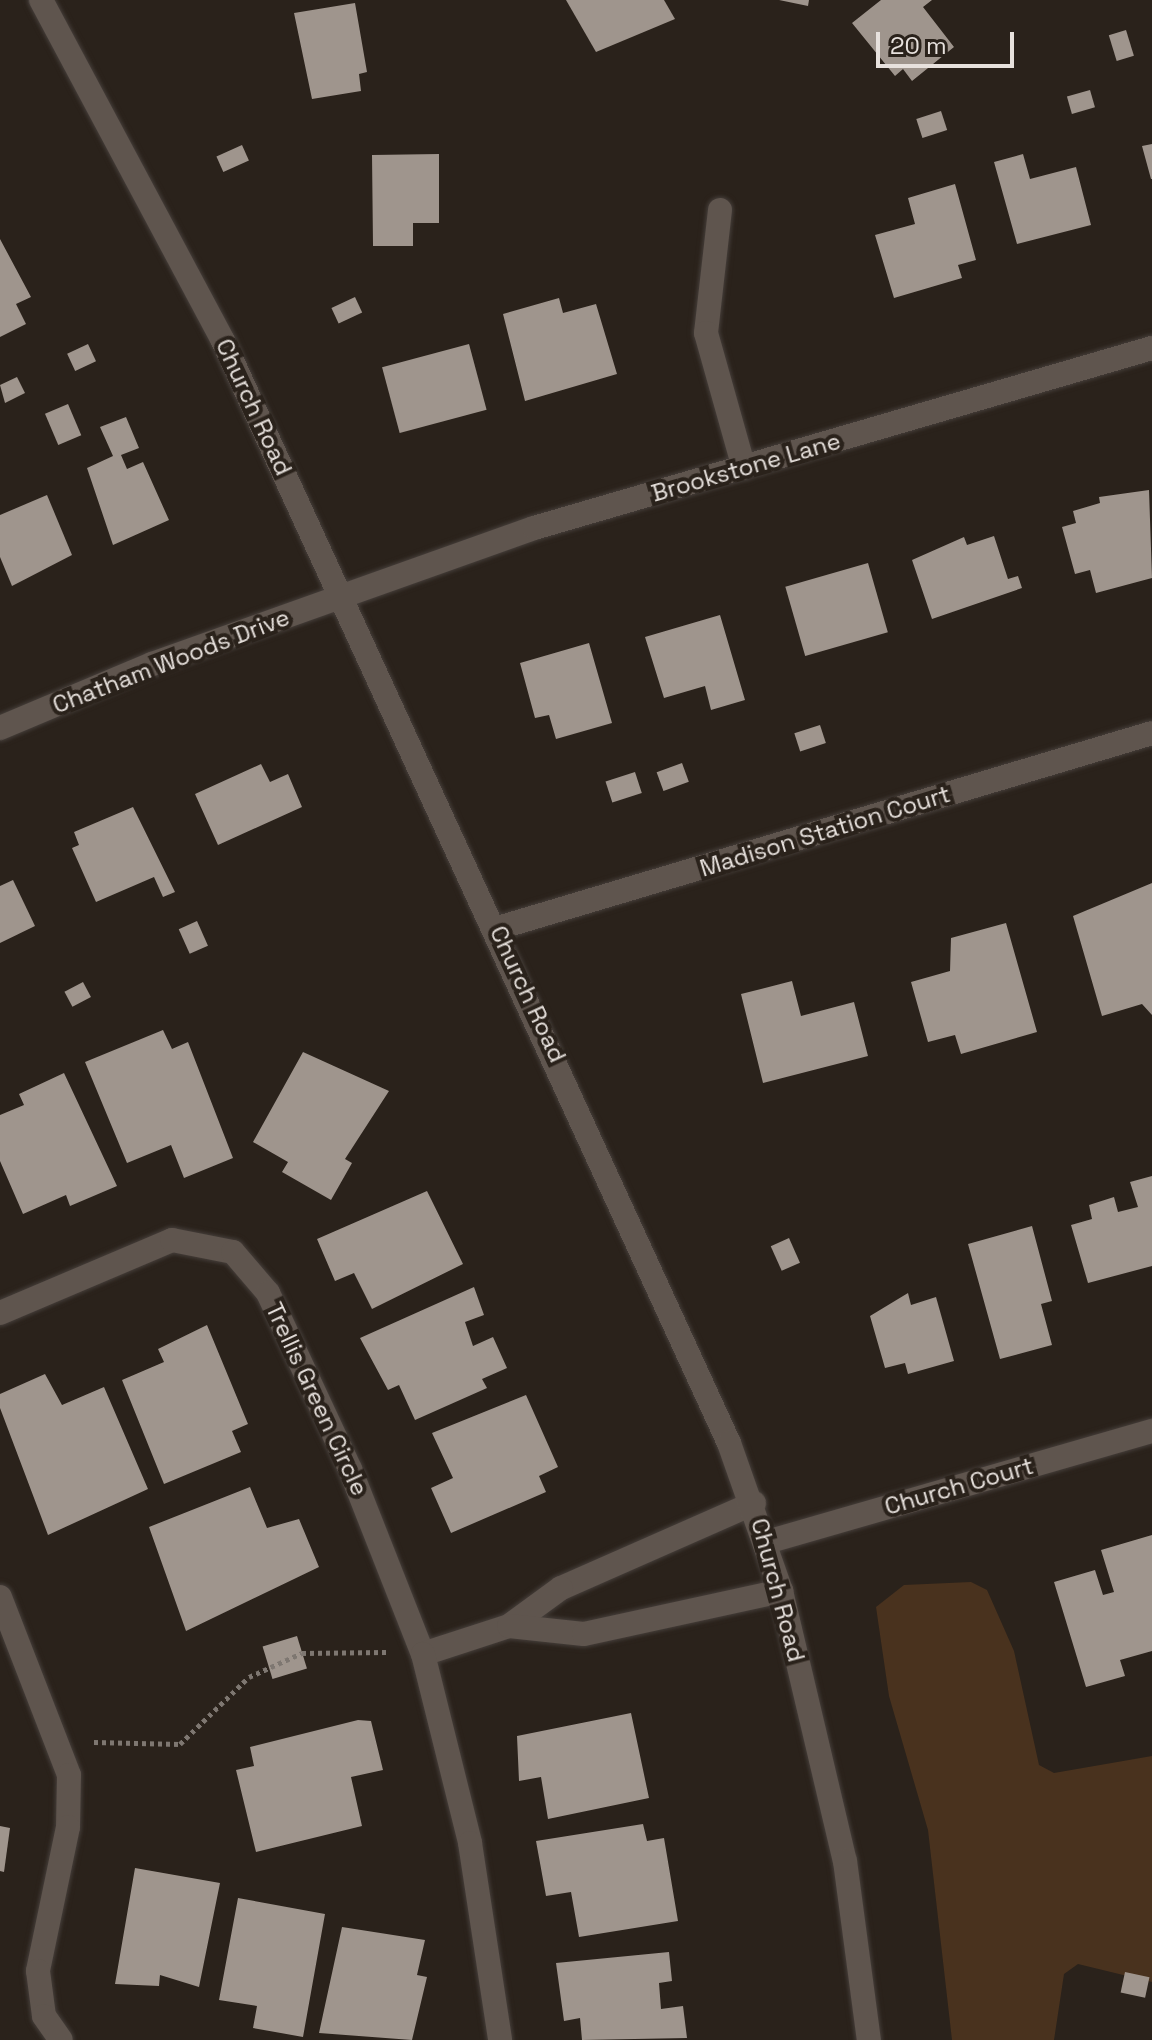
<!DOCTYPE html>
<style>
body{margin:0}
#map{position:relative;width:1152px;height:2040px;overflow:hidden;background:#2a221b;font-family:"Space Grotesk",sans-serif}
div>[style]{position:absolute}
[style*='--x']{left:calc(var(--x)*1px);top:calc(var(--y)*1px);width:calc(var(--w)*1px);rotate:calc(var(--a)*1deg)}
.green>*{inset:0;background:#49321e}
.building>*{inset:0;background:#9f958d;transform-origin:0 0}
.path>*{height:5px;margin-top:-2.5px;transform-origin:0;background:repeating-linear-gradient(90deg,#7e7771 0 4px,transparent 0 8px)}
.roads{filter:drop-shadow(0 0 2px #453e3a) drop-shadow(0 0 2px #453e3a)}
.street>*{height:24px;margin:-12px;padding:0 12px;transform-origin:12px;border-radius:12px;background:#5f554e}
.secondary>*{height:24px;margin:-12px;padding:0 12px;transform-origin:12px;border-radius:12px;background:#5f554e}
span{translate:-50% -50%;white-space:nowrap;text-align:center;line-height:1.15;-webkit-text-stroke:8px #2a221b;paint-order:stroke}
.street-label{font-size:24px;color:#e7e1dd}
.scale{position:absolute;left:876px;top:32px;width:138px;height:36px;box-sizing:border-box;border:4px solid #e7e1dd;border-top:0;padding-left:10px;font-size:24px;line-height:28px;white-space:nowrap;color:#e7e1dd;-webkit-text-stroke:6px #2a221b;paint-order:stroke}
</style>
<div id="map">
<div class="green">
<div style="clip-path:polygon(971px 1582px,987px 1590px,1014px 1651px,1039px 1765px,1054px 1773px,1152px 1756px,1152px 1982px,1078px 1964px,1064px 1974px,1054px 2040px,952px 2040px,928px 1830px,889px 1696px,876px 1607px,904px 1585px)"></div>
</div>
<div class="building">
<div style="clip-path:polygon(566px 0,664px 0,675px 19px,596px 52px)"></div>
<div style="clip-path:polygon(779px 0,809px 0,808px 6px)"></div>
<div style="clip-path:polygon(881px 0,932px 0,923px 7px,954px 47px,912px 81px,903px 69px,895px 76px,852px 23px)"></div>
<div style="clip-path:polygon(355px 3px,367px 72px,359px 74px,361px 91px,312px 99px,294px 13px)"></div>
<div style="left:1126px;top:30px;width:27px;height:18px;rotate:73deg"></div>
<div style="left:1090px;top:90px;width:18px;height:24px;rotate:74deg"></div>
<div style="left:941px;top:111px;width:20px;height:26px;rotate:72deg"></div>
<div style="clip-path:polygon(1152px 144px,1152px 179px,1151px 179px,1142px 146px)"></div>
<div style="left:242px;top:145px;width:17px;height:28px;rotate:66deg"></div>
<div style="clip-path:polygon(439px 154px,439px 223px,413px 223px,413px 246px,373px 246px,372px 155px)"></div>
<div style="clip-path:polygon(1023px 154px,1030px 179px,1076px 167px,1091px 225px,1017px 244px,994px 162px)"></div>
<div style="clip-path:polygon(955px 184px,976px 260px,958px 265px,962px 278px,894px 298px,875px 235px,915px 224px,908px 198px)"></div>
<div style="clip-path:polygon(0 239px,31px 297px,16px 304px,26px 324px,0 337px)"></div>
<div style="left:355px;top:297px;width:17px;height:26px;rotate:65deg"></div>
<div style="clip-path:polygon(559px 298px,563px 313px,596px 304px,617px 374px,525px 401px,503px 314px)"></div>
<div style="left:88px;top:344px;width:19px;height:23px;rotate:65deg"></div>
<div style="left:469px;top:344px;width:68px;height:90px;rotate:75deg"></div>
<div style="clip-path:polygon(17px 377px,25px 393px,5px 403px,0 385px)"></div>
<div style="left:68px;top:404px;width:34px;height:25px;rotate:67deg"></div>
<div style="clip-path:polygon(126px 417px,139px 448px,121px 455px,127px 469px,143px 462px,169px 520px,113px 545px,87px 468px,113px 456px,100px 427px)"></div>
<div style="clip-path:polygon(1149px 490px,1152px 578px,1096px 593px,1090px 570px,1075px 574px,1062px 527px,1076px 523px,1073px 511px,1100px 503px,1099px 497px)"></div>
<div style="clip-path:polygon(47px 495px,72px 555px,12px 586px,0 557px,0 515px)"></div>
<div style="clip-path:polygon(994px 536px,1008px 579px,1018px 576px,1022px 588px,932px 619px,912px 560px,964px 537px,967px 545px)"></div>
<div style="left:868px;top:563px;width:72px;height:86px;rotate:74deg"></div>
<div style="clip-path:polygon(720px 615px,745px 700px,711px 710px,705px 686px,664px 698px,645px 637px)"></div>
<div style="clip-path:polygon(589px 643px,612px 723px,556px 739px,549px 715px,535px 718px,520px 663px)"></div>
<div style="left:820px;top:725px;width:19px;height:27px;rotate:72deg"></div>
<div style="left:682px;top:763px;width:20px;height:27px;rotate:70deg"></div>
<div style="clip-path:polygon(261px 764px,270px 782px,288px 774px,302px 807px,218px 845px,195px 794px)"></div>
<div style="left:635px;top:772px;width:22px;height:31px;rotate:72deg"></div>
<div style="clip-path:polygon(133px 807px,175px 892px,163px 897px,154px 877px,96px 902px,72px 848px,79px 845px,74px 832px)"></div>
<div style="clip-path:polygon(13px 880px,35px 926px,0 943px,0 886px)"></div>
<div style="clip-path:polygon(1152px 883px,1152px 1015px,1142px 1004px,1102px 1016px,1073px 916px)"></div>
<div style="left:197px;top:921px;width:27px;height:20px;rotate:66deg"></div>
<div style="clip-path:polygon(1006px 923px,1037px 1032px,961px 1054px,955px 1035px,928px 1042px,911px 982px,950px 971px,951px 938px)"></div>
<div style="clip-path:polygon(792px 981px,801px 1016px,854px 1002px,868px 1056px,763px 1083px,741px 994px)"></div>
<div style="left:83px;top:982px;width:17px;height:21px;rotate:62deg"></div>
<div style="clip-path:polygon(163px 1030px,172px 1049px,188px 1042px,233px 1158px,184px 1178px,171px 1145px,127px 1163px,85px 1062px)"></div>
<div style="clip-path:polygon(303px 1052px,389px 1091px,345px 1159px,352px 1163px,331px 1200px,282px 1172px,288px 1162px,253px 1142px)"></div>
<div style="clip-path:polygon(64px 1073px,117px 1186px,70px 1206px,66px 1195px,23px 1214px,0 1161px,0 1115px,24px 1105px,19px 1094px)"></div>
<div style="clip-path:polygon(1152px 1176px,1152px 1266px,1088px 1283px,1071px 1225px,1092px 1219px,1089px 1205px,1114px 1197px,1118px 1212px,1138px 1207px,1130px 1182px)"></div>
<div style="clip-path:polygon(427px 1191px,463px 1264px,372px 1309px,354px 1273px,335px 1281px,317px 1239px)"></div>
<div style="clip-path:polygon(1032px 1226px,1052px 1301px,1041px 1304px,1052px 1345px,1000px 1359px,968px 1244px)"></div>
<div style="left:789px;top:1238px;width:27px;height:20px;rotate:66deg"></div>
<div style="clip-path:polygon(474px 1287px,484px 1315px,465px 1322px,473px 1346px,493px 1337px,507px 1368px,482px 1379px,487px 1388px,415px 1420px,399px 1385px,388px 1390px,360px 1338px)"></div>
<div style="clip-path:polygon(908px 1293px,911px 1305px,936px 1297px,954px 1361px,908px 1374px,905px 1363px,885px 1368px,870px 1316px)"></div>
<div style="clip-path:polygon(207px 1325px,248px 1424px,232px 1431px,241px 1452px,164px 1484px,122px 1380px,164px 1362px,158px 1349px)"></div>
<div style="clip-path:polygon(45px 1374px,62px 1405px,104px 1387px,148px 1489px,48px 1535px,0 1408px,0 1394px)"></div>
<div style="clip-path:polygon(526px 1395px,558px 1467px,539px 1476px,546px 1492px,451px 1533px,431px 1488px,453px 1478px,432px 1433px)"></div>
<div style="clip-path:polygon(250px 1487px,267px 1528px,299px 1519px,319px 1567px,186px 1631px,149px 1527px)"></div>
<div style="clip-path:polygon(1152px 1535px,1152px 1651px,1120px 1660px,1125px 1676px,1086px 1687px,1054px 1582px,1095px 1570px,1103px 1595px,1114px 1592px,1101px 1550px)"></div>
<div style="left:297px;top:1636px;width:34px;height:36px;rotate:73deg"></div>
<div style="clip-path:polygon(631px 1713px,649px 1798px,548px 1819px,541px 1777px,519px 1781px,517px 1736px)"></div>
<div style="clip-path:polygon(358px 1720px,371px 1721px,383px 1770px,351px 1777px,362px 1826px,256px 1852px,236px 1770px,254px 1766px,250px 1747px)"></div>
<div style="clip-path:polygon(643px 1824px,647px 1841px,664px 1838px,678px 1921px,579px 1937px,571px 1892px,546px 1896px,536px 1841px)"></div>
<div style="clip-path:polygon(0 1826px,10px 1828px,4px 1872px,0 1871px)"></div>
<div style="clip-path:polygon(135px 1868px,220px 1883px,199px 1987px,160px 1975px,159px 1986px,115px 1984px)"></div>
<div style="clip-path:polygon(238px 1898px,325px 1914px,303px 2037px,253px 2028px,257px 2006px,219px 2000px)"></div>
<div style="clip-path:polygon(342px 1927px,425px 1940px,417px 1975px,427px 1977px,412px 2040px,319px 2033px)"></div>
<div style="clip-path:polygon(669px 1952px,672px 1981px,659px 1983px,661px 2009px,683px 2006px,687px 2038px,582px 2040px,580px 2018px,564px 2021px,556px 1963px)"></div>
<div style="left:1125px;top:1972px;width:25px;height:21px;rotate:12deg"></div>
</div>
<div class="path">
<div style="--x:94;--y:1742;--w:86;--a:1.3"></div>
<div style="--x:180;--y:1744;--w:96;--a:-44.2"></div>
<div style="--x:249;--y:1677;--w:58;--a:-24.4"></div>
<div style="--x:302;--y:1653;--w:84;--a:-0.7"></div>
</div>
<div class="roads">
<div class="street">
<div style="--x:720;--y:210;--w:124;--a:96.5"></div>
<div style="--x:706;--y:333;--w:140;--a:74.3"></div>
<div style="--x:0;--y:728;--w:165;--a:-22.8"></div>
<div style="--x:152;--y:664;--w:405;--a:-19.6"></div>
<div style="--x:534;--y:528;--w:644;--a:-16.24"></div>
<div style="--x:498;--y:928;--w:682;--a:-16.6"></div>
<div style="--x:0;--y:1313;--w:187;--a:-23"></div>
<div style="--x:172;--y:1240;--w:62;--a:11.1"></div>
<div style="--x:233;--y:1252;--w:54;--a:49.5"></div>
<div style="--x:268;--y:1293;--w:194;--a:65"></div>
<div style="--x:350;--y:1469;--w:199;--a:68.5"></div>
<div style="--x:423;--y:1654;--w:90;--a:-18"></div>
<div style="--x:754;--y:1503;--w:211;--a:156.2"></div>
<div style="--x:561;--y:1588;--w:64;--a:143.8"></div>
<div style="--x:509;--y:1626;--w:75;--a:6.1"></div>
<div style="--x:584;--y:1634;--w:202;--a:-12.3"></div>
<div style="--x:767;--y:1542;--w:401;--a:-16.1"></div>
<div style="--x:0;--y:1597;--w:191;--a:68.8"></div>
<div style="--x:69;--y:1775;--w:52;--a:91.1"></div>
<div style="--x:68;--y:1827;--w:147;--a:101.8"></div>
<div style="--x:38;--y:1971;--w:45;--a:82.4"></div>
<div style="--x:44;--y:2016;--w:29;--a:55"></div>
<div style="--x:423;--y:1654;--w:195;--a:76"></div>
<div style="--x:470;--y:1843;--w:199;--a:81.3"></div>
</div>
<div class="secondary">
<div style="--x:41;--y:0;--w:387;--a:61.9"></div>
<div style="--x:223;--y:341;--w:1213;--a:65.34"></div>
<div style="--x:729;--y:1443;--w:157;--a:70.6"></div>
<div style="--x:781;--y:1591;--w:277;--a:76.7"></div>
<div style="--x:845;--y:1861;--w:181;--a:82.4"></div>
</div>
</div>
<div class="street-label">
<span style="left:254px;top:407px;rotate:65deg">Church Road</span>
<span style="left:746px;top:467px;rotate:-16deg">Brookstone Lane</span>
<span style="left:171px;top:661px;rotate:-21deg">Chatham Woods Drive</span>
<span style="left:825px;top:831px;rotate:-17deg">Madison Station Court</span>
<span style="left:528px;top:994px;rotate:65deg">Church Road</span>
<span style="left:317px;top:1399px;rotate:65deg">Trellis Green Circle</span>
<span style="left:959px;top:1486px;rotate:-16deg">Church Court</span>
<span style="left:778px;top:1590px;rotate:75deg">Church Road</span>
</div>
<div class="scale">20 m</div>
</div>
